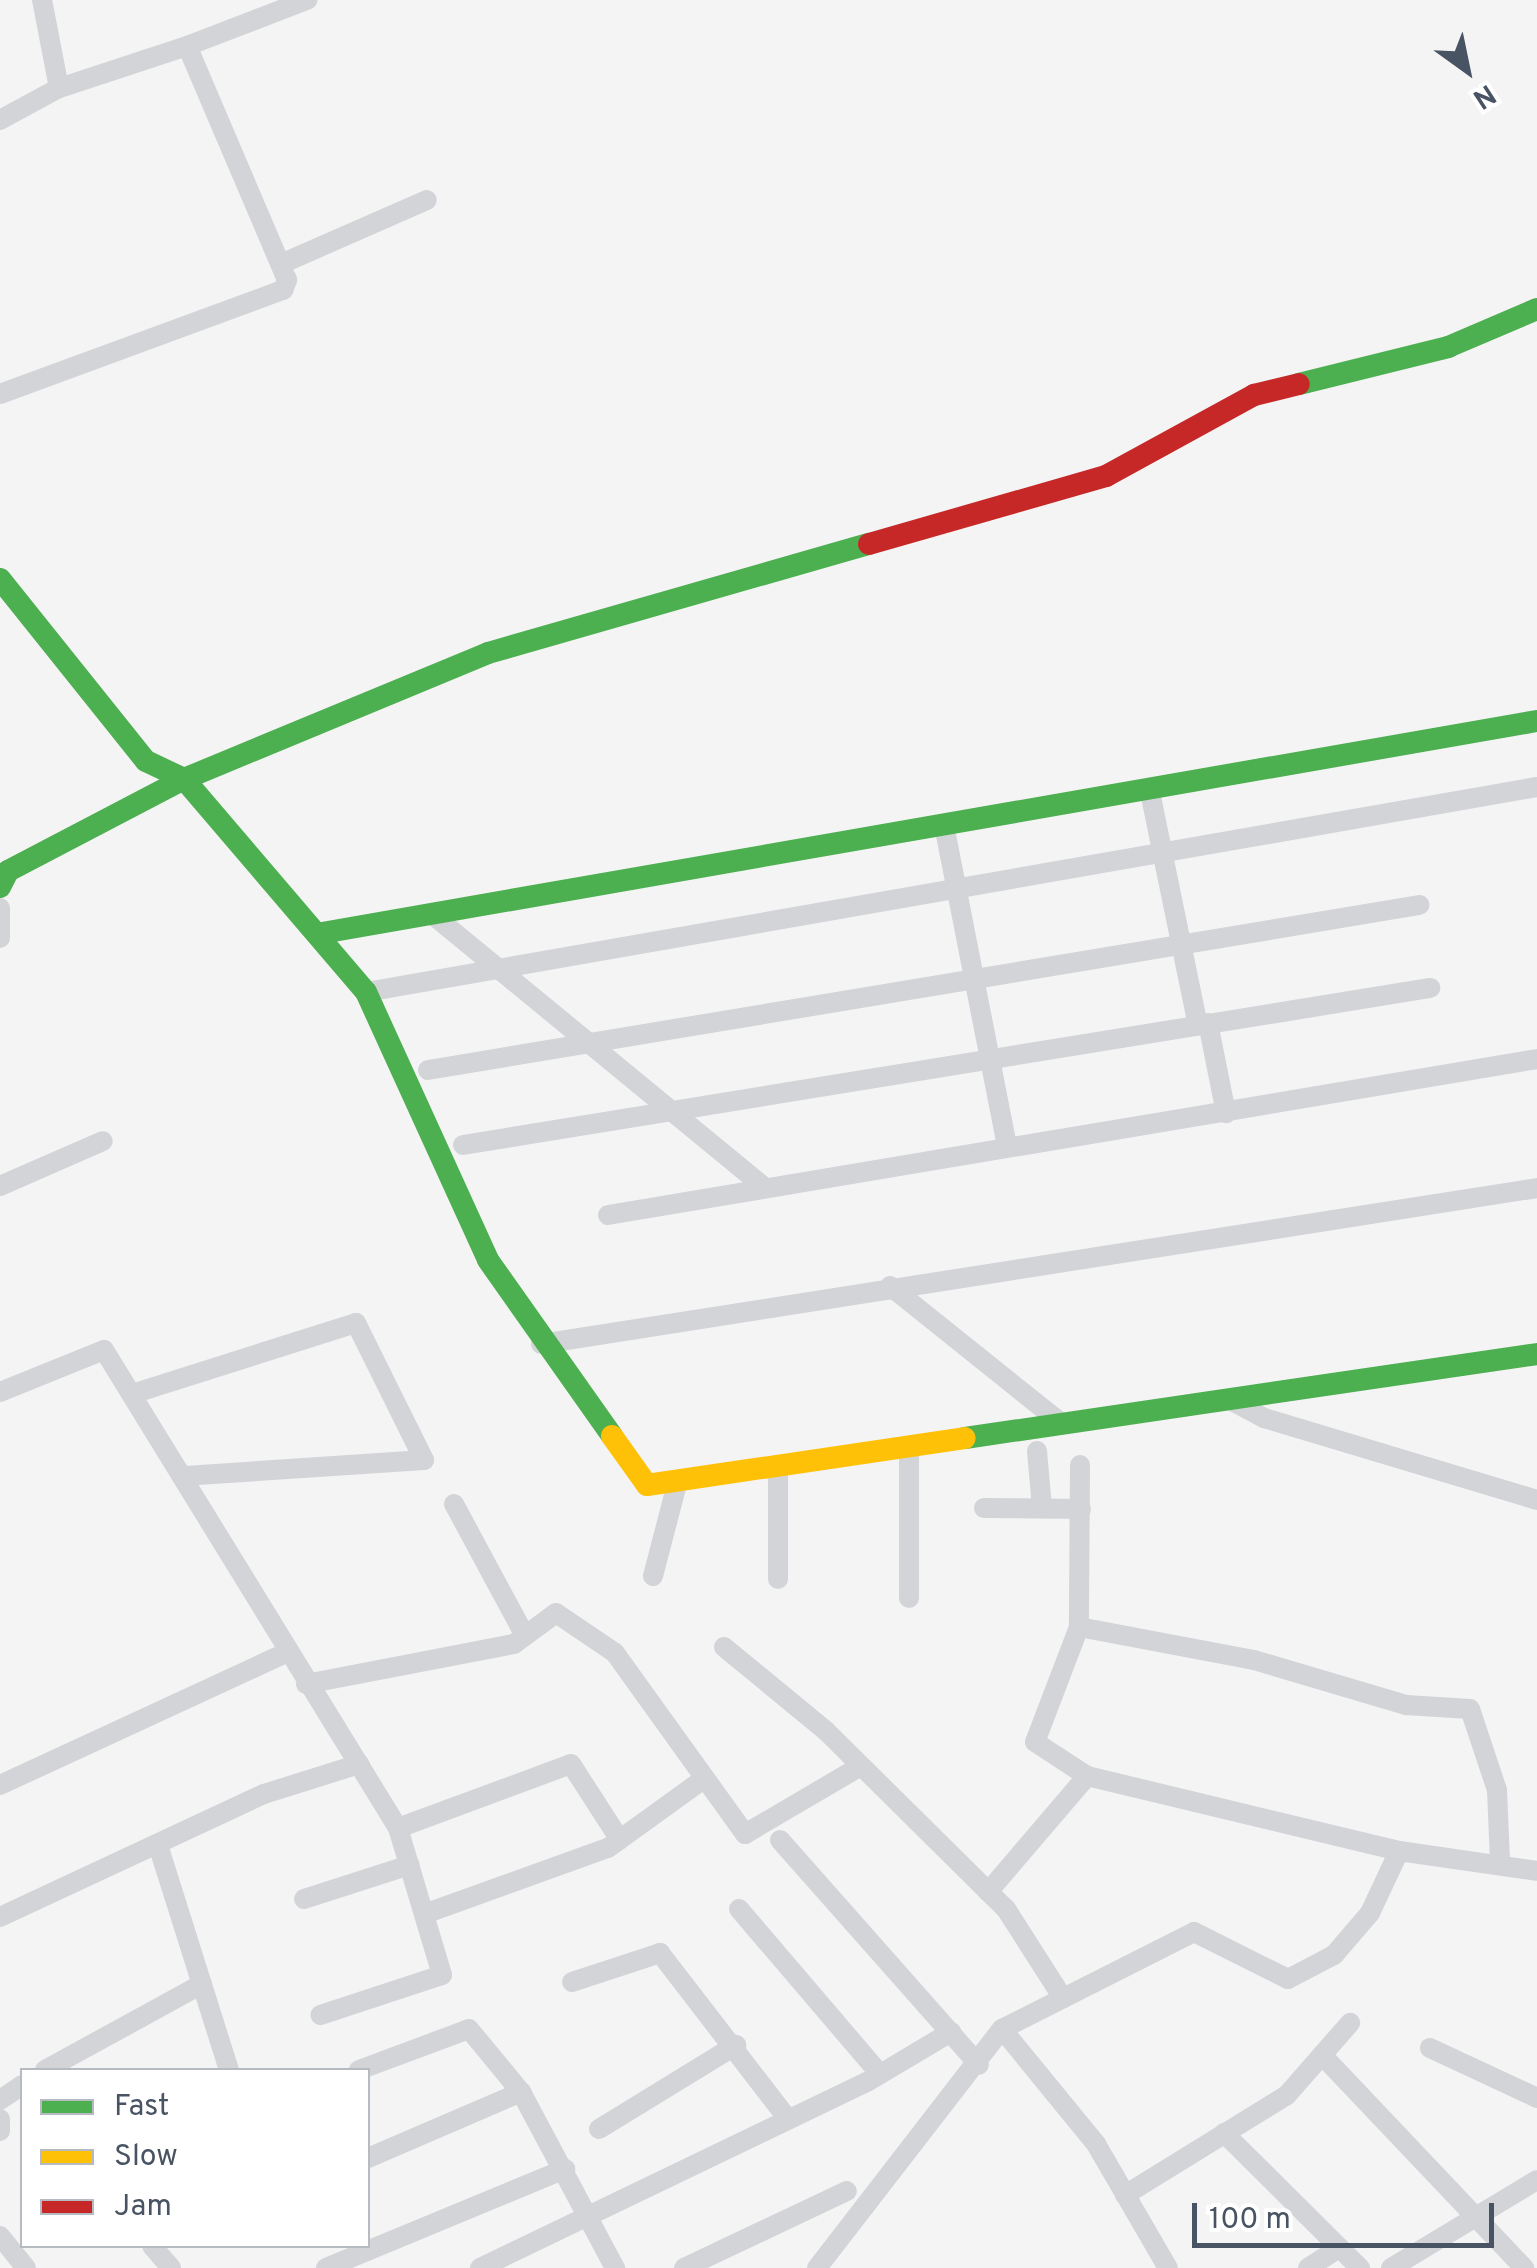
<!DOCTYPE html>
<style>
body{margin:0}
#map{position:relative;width:1537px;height:2268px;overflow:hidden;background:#f4f4f4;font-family:Overpass,sans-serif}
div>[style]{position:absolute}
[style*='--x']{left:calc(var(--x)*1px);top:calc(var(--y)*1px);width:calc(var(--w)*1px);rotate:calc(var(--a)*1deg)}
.street>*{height:20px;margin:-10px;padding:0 10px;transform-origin:10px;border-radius:10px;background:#d2d4d7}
.fast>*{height:22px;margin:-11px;padding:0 11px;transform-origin:11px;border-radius:11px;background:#4caf50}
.slow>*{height:22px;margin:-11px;padding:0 11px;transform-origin:11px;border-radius:11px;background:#ffc107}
.jam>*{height:22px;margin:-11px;padding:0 11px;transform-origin:11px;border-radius:11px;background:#c62828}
span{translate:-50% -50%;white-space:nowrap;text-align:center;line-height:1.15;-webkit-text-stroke:8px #fff;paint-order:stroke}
.legend{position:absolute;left:20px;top:2068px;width:350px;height:180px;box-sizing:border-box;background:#fff;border:2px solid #b6bac1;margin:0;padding:12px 18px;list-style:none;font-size:30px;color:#485363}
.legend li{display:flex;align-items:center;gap:20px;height:50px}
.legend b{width:50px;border:2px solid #b6bac1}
.north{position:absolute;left:1417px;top:20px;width:100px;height:100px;-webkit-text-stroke:8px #fff;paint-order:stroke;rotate:147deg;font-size:28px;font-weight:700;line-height:40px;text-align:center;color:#485363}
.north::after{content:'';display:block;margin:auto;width:35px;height:45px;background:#485363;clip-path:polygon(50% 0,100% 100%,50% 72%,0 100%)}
.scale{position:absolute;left:1192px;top:2203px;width:302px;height:45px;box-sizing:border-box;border:5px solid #485363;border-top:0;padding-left:12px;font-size:30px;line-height:35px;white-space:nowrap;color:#485363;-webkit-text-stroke:8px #fff;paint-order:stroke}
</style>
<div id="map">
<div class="street">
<div style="--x:187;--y:46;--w:129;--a:-21"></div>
<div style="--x:0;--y:120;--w:67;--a:-28.5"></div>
<div style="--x:59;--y:88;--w:90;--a:-100.9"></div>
<div style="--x:281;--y:264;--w:159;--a:-23.7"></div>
<div style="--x:0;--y:394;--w:302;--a:-20.2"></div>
<div style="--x:283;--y:290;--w:11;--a:-68"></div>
<div style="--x:287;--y:280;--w:254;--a:-113.1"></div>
<div style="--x:187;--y:46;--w:135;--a:161.8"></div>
<div style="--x:1150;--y:792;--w:238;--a:78.4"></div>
<div style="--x:945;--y:830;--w:322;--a:78.9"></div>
<div style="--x:0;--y:908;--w:30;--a:90"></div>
<div style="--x:433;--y:915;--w:430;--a:39.4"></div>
<div style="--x:366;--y:992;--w:1189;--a:-9.93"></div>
<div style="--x:1208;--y:1023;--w:92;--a:78.7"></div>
<div style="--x:428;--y:1070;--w:1005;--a:-9.45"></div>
<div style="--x:463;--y:1145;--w:980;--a:-9.22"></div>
<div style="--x:0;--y:1186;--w:112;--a:-23.6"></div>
<div style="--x:608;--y:1215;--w:942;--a:-9.53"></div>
<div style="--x:890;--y:1286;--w:219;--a:38.7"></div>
<div style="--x:541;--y:1344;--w:1008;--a:-8.9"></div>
<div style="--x:0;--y:1392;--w:112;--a:-22"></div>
<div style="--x:104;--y:1350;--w:561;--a:58.41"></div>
<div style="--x:398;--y:1828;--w:153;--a:73.3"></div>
<div style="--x:442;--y:1975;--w:128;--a:161.8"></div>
<div style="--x:132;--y:1394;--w:235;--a:-17.6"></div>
<div style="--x:356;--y:1323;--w:153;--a:63.6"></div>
<div style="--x:424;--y:1460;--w:243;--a:176.2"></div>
<div style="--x:1228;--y:1399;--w:41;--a:27.8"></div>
<div style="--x:1264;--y:1418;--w:285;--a:16.7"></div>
<div style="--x:909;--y:1447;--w:151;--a:90"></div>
<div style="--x:1037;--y:1451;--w:57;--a:85"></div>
<div style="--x:1080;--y:1465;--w:162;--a:90.4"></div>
<div style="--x:1079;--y:1627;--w:123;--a:110.9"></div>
<div style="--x:1035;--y:1742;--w:62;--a:33.2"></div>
<div style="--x:1087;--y:1776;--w:321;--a:13.5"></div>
<div style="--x:1399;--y:1851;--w:139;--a:8.2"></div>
<div style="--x:454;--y:1504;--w:148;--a:61.7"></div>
<div style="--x:984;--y:1508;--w:97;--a:0.6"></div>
<div style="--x:653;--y:1576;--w:95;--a:-75.4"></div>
<div style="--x:778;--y:1579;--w:111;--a:-90"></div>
<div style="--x:1079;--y:1627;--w:178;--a:10.7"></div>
<div style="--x:1254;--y:1660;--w:159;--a:16.5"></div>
<div style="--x:1406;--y:1705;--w:64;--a:3.6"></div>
<div style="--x:1470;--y:1709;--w:85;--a:71.6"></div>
<div style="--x:1497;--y:1790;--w:73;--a:87.6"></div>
<div style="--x:724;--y:1647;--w:131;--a:39.4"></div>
<div style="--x:825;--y:1730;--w:255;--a:44.7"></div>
<div style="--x:1006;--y:1909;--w:106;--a:57.4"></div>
<div style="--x:306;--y:1684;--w:212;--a:-10.9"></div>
<div style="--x:514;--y:1644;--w:52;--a:-36.4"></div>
<div style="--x:556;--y:1613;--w:71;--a:34.1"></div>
<div style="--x:615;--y:1653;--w:223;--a:54.3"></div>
<div style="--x:745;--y:1834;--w:134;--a:-30.4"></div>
<div style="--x:0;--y:1785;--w:315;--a:-24.8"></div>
<div style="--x:398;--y:1828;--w:184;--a:-20.3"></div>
<div style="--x:571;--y:1764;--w:90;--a:57.2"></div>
<div style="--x:780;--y:1840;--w:300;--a:48.5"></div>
<div style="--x:158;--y:1845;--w:236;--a:72.5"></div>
<div style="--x:988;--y:1892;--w:153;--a:-49.5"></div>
<div style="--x:304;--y:1899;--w:111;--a:-17.8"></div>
<div style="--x:739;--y:1909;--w:217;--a:49.5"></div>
<div style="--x:427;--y:1913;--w:192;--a:-19.8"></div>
<div style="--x:608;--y:1848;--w:115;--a:-35.8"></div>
<div style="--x:0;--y:1917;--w:291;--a:-25"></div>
<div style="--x:264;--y:1794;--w:100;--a:-17.5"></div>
<div style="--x:572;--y:1982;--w:93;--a:-18.2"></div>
<div style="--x:660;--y:1953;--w:210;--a:52.4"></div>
<div style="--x:1002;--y:2029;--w:149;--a:50.7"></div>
<div style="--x:1096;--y:2144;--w:143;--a:59.9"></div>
<div style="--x:1430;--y:2048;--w:118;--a:25"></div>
<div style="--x:1322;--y:2055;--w:294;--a:46.5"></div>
<div style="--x:45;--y:2070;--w:179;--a:-28.7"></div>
<div style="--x:359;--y:2070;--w:117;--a:-20.4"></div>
<div style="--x:469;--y:2029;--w:82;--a:50.5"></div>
<div style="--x:521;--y:2092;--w:200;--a:61.9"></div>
<div style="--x:0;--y:2100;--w:27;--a:-34"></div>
<div style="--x:0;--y:2119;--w:12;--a:90"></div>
<div style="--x:599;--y:2129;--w:161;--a:-31.5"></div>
<div style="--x:1224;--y:2133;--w:192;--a:44.8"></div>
<div style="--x:368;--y:2158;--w:167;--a:-23.3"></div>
<div style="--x:1125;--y:2195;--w:190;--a:-31.7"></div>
<div style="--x:1287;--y:2095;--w:96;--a:-48.8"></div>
<div style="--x:0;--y:2236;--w:41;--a:50.9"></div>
<div style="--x:152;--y:2246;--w:29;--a:49"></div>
<div style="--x:326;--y:2268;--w:259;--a:-22.5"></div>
<div style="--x:480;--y:2268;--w:429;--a:-25.7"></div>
<div style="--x:867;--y:2082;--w:98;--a:-30.8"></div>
<div style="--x:684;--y:2268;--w:180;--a:-25.3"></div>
<div style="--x:817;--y:2268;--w:302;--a:-52.3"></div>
<div style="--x:1002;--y:2029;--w:215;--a:-26.8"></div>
<div style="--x:1194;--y:1932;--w:105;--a:26.6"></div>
<div style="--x:1288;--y:1979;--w:52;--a:-27.6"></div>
<div style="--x:1334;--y:1955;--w:55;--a:-49.4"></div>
<div style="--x:1370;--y:1913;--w:68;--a:-64.9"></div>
<div style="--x:1308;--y:2268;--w:35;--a:-33"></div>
<div style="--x:1391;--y:2268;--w:170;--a:-31.1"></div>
</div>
<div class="fast">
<div style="--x:1299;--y:384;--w:154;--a:-13.9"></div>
<div style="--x:1448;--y:347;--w:97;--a:-23.1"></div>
<div style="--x:0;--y:579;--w:233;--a:51.3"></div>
<div style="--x:146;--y:761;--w:42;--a:25.3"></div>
<div style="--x:184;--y:779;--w:280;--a:49.5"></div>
<div style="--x:366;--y:992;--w:294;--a:65.5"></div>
<div style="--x:488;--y:1260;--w:215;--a:54.8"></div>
<div style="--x:0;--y:887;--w:18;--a:-63"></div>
<div style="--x:8;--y:871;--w:199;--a:-27.6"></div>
<div style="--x:184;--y:779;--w:329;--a:-22.5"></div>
<div style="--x:488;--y:653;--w:396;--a:-16"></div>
<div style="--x:322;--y:933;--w:1233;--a:-9.9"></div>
<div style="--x:965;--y:1438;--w:578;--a:-8.35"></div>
</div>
<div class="slow">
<div style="--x:612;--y:1436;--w:60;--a:54.5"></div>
<div style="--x:647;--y:1485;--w:321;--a:-8.4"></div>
</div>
<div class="jam">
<div style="--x:869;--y:544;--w:247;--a:-16"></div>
<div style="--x:1106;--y:476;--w:169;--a:-28.7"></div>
<div style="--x:1254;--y:395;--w:46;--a:-13.7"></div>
</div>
<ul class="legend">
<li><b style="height:12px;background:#4caf50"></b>Fast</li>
<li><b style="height:12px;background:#ffc107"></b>Slow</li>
<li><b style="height:12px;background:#c62828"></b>Jam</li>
</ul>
<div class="north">N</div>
<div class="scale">100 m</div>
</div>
